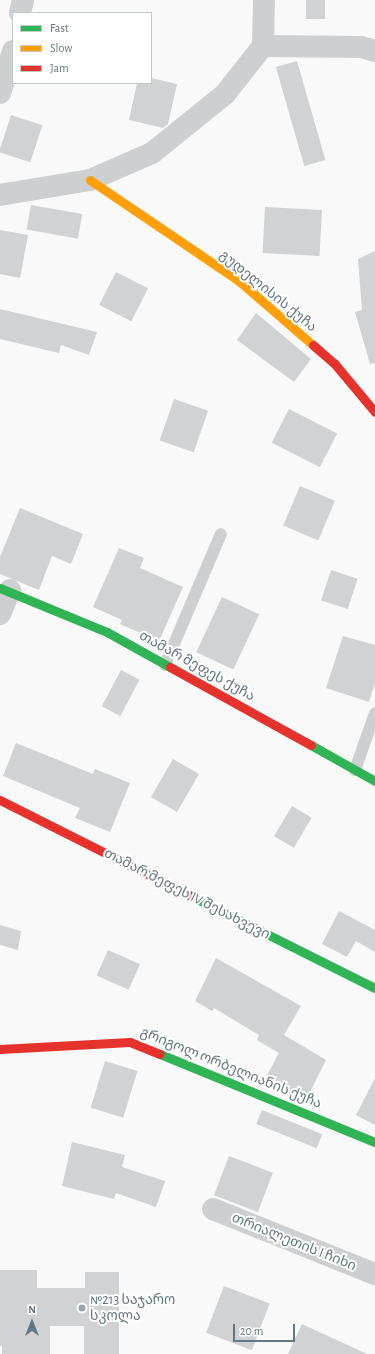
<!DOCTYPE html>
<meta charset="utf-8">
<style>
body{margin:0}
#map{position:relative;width:375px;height:1354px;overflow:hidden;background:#f9f9f9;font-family:"Alegreya Sans","Noto Sans Georgian",sans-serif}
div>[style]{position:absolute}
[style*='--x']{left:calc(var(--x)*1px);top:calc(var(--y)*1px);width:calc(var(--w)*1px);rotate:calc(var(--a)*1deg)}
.building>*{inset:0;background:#d0d2d3;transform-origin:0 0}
.lane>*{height:12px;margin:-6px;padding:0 6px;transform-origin:6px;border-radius:6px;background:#cecfd0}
.street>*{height:22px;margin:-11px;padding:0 11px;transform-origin:11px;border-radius:11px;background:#cecfd0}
.fast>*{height:9px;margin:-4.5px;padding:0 4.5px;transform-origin:4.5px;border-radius:4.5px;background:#30b455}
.slow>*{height:9px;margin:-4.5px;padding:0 4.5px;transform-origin:4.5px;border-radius:4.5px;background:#ff9f0a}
.jam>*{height:9px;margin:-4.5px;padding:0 4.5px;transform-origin:4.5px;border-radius:4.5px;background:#e5322d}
.dots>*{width:11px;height:11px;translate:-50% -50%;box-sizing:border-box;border:2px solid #fff;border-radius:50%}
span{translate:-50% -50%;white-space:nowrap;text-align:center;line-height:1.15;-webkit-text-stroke:4px #fff;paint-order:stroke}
.street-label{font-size:14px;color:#657683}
.poi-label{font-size:14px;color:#657683}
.left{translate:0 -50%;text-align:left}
.legend{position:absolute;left:12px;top:12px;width:140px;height:72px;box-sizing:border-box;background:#fff;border:1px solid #c1c8cd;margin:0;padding:5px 7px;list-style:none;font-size:12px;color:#657683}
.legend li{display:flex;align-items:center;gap:8px;height:20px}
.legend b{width:20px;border:1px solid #c1c8cd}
.north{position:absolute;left:12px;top:1302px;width:40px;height:40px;-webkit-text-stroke:3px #fff;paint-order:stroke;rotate:0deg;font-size:11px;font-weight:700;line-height:16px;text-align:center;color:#657683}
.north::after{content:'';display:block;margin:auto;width:14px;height:18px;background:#657683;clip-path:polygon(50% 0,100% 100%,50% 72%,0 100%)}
.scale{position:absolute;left:233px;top:1324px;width:62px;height:18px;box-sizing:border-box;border:2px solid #657683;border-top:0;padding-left:5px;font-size:12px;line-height:14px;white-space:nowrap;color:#657683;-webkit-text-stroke:3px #fff;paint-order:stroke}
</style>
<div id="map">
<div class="building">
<div style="left:306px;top:0;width:19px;height:19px"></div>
<div style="left:297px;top:61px;width:103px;height:22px;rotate:74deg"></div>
<div style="clip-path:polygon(151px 78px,177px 84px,168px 124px,163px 128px,129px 120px,137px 83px,151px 83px)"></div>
<div style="left:11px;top:115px;width:33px;height:39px;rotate:18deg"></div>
<div style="left:31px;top:205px;width:52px;height:25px;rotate:10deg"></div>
<div style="left:265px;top:207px;width:57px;height:46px;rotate:3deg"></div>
<div style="clip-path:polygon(0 230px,28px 235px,20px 278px,0 274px)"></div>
<div style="clip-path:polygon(375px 251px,375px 363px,370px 364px,355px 312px,362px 310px,358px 259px)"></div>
<div style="left:116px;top:272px;width:36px;height:37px;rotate:27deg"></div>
<div style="clip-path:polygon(0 309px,97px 332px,89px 355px,61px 345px,59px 353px,0 339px)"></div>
<div style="clip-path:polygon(256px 313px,311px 359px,294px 382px,237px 340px)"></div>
<div style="left:174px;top:399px;width:36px;height:44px;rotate:19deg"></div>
<div style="left:289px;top:409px;width:54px;height:38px;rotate:27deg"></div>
<div style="left:300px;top:486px;width:38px;height:43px;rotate:23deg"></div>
<div style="clip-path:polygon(20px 508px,83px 534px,71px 564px,52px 556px,39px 590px,0 574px,0 557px)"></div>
<div style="clip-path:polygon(119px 548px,144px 558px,140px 568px,183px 587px,159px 641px,120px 624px,122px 620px,93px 607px)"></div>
<div style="left:331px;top:570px;width:28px;height:32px;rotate:18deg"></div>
<div style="left:222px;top:597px;width:41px;height:61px;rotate:25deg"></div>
<div style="clip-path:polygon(343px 636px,375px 645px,375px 683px,369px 702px,326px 688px)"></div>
<div style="left:121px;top:670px;width:21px;height:41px;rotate:28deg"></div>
<div style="clip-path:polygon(16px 743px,93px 774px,95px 769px,130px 783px,110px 832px,75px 818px,80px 808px,3px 776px)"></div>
<div style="left:173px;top:759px;width:30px;height:44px;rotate:30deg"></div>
<div style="left:292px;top:806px;width:23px;height:35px;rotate:31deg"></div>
<div style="clip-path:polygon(339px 911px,375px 930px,375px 952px,356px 941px,347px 957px,322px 944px)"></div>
<div style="clip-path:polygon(0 925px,21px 931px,18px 950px,0 945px)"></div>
<div style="left:108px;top:950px;width:35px;height:28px;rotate:24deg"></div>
<div style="clip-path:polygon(216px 958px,301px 1006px,284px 1035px,326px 1060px,306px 1100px,272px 1086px,274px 1081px,266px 1077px,279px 1053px,257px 1040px,259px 1035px,214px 1008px,212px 1011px,195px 1001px)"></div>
<div style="left:105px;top:1061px;width:34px;height:49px;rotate:17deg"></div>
<div style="clip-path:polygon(375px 1078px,375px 1125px,356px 1115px)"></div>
<div style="left:262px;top:1110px;width:65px;height:15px;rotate:22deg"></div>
<div style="clip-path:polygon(72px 1142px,125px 1155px,122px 1167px,165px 1181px,156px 1207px,116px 1193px,114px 1199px,62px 1186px)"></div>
<div style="left:229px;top:1156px;width:47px;height:42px;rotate:21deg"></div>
<div style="clip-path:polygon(0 1270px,37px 1270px,37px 1288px,85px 1288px,85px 1272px,119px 1272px,119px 1354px,84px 1354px,84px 1326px,50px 1326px,50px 1354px,2px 1354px,2px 1346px,0 1346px)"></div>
<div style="left:224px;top:1286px;width:49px;height:50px;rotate:21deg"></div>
<div style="clip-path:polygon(302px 1324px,367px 1354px,288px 1354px)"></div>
</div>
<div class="lane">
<div style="--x:165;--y:665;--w:142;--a:-66.9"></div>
<div style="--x:355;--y:770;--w:60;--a:-70.7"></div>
</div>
<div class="street">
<div style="--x:20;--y:13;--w:13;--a:-77"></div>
<div style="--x:263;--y:46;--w:98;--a:0.6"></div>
<div style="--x:361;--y:47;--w:15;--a:16"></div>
<div style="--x:0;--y:93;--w:44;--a:-72.8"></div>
<div style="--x:0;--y:195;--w:91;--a:-9.5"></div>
<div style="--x:90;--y:180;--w:68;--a:-23.5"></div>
<div style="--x:152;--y:153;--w:94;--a:-38.9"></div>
<div style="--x:225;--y:94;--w:61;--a:-51.6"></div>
<div style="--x:263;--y:46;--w:46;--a:-88.8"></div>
<div style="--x:0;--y:614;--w:26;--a:-67"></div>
<div style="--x:213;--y:1209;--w:175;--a:21.9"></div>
</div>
<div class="fast">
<div style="--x:0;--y:588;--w:116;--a:22.4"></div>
<div style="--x:107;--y:632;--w:72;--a:29.1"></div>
<div style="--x:311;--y:745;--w:73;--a:29.4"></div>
<div style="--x:189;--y:895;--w:208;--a:26.6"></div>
<div style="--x:160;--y:1054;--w:232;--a:22.3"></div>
</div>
<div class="slow">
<div style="--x:90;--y:180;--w:180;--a:34.1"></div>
<div style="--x:239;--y:281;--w:98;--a:40.9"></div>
</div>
<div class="jam">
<div style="--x:313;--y:345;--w:28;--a:41"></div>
<div style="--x:334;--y:363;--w:64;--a:50.1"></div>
<div style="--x:170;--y:667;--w:161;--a:29"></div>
<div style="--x:0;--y:800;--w:212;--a:26.7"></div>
<div style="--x:0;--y:1049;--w:130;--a:-3.1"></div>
<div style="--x:130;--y:1042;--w:32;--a:22"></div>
</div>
<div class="dots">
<div style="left:82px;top:1308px;background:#99a4ac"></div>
</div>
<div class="street-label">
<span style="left:268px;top:291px;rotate:39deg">გუდელისის ქუჩა</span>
<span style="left:197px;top:666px;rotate:29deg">თამარ მეფეს ქუჩა</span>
<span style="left:187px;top:894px;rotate:27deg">თამარ მეფეს IV შესახვევი</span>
<span style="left:231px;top:1068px;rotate:22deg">გრიგოლ ორბელიანის ქუჩა</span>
<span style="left:294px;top:1242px;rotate:22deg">თრიალეთის I ჩიხი</span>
</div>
<div class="poi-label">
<span class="left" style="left:90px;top:1308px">№213 საჯარო<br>სკოლა</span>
</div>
<ul class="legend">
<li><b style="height:5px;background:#30b455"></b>Fast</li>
<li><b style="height:5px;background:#ff9f0a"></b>Slow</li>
<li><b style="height:5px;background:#e5322d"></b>Jam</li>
</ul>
<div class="north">N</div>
<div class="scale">20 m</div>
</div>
